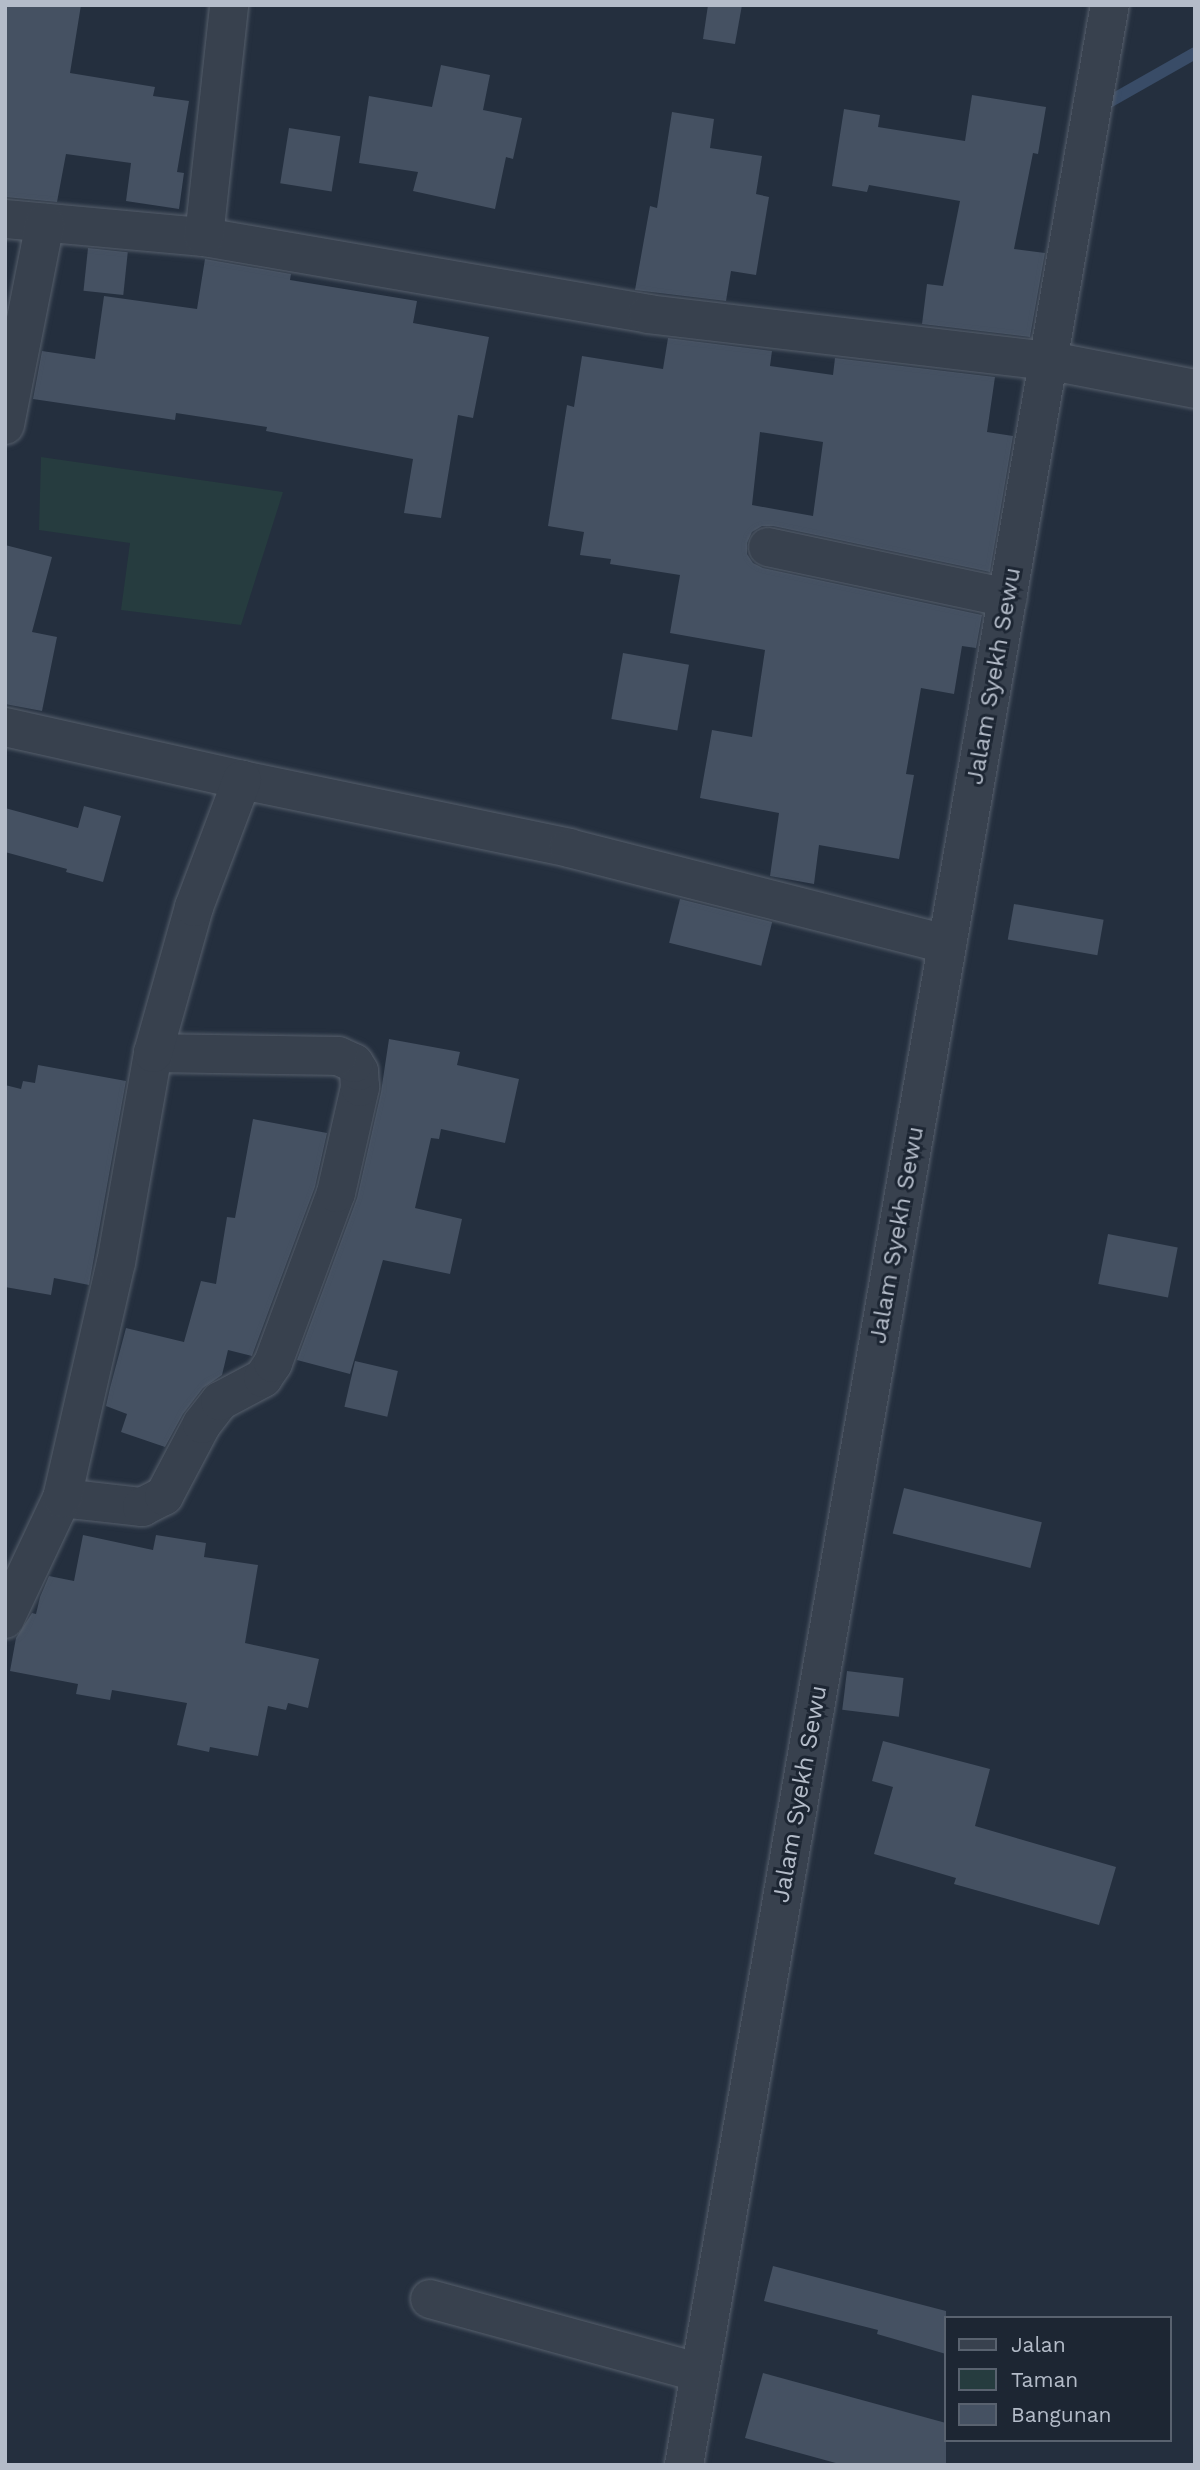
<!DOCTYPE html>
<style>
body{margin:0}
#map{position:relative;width:1200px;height:2470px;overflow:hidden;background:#242f3e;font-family:"Work Sans",sans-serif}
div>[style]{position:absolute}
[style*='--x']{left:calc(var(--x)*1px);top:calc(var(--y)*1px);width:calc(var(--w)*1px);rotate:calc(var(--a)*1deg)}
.green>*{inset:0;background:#263c3f}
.stream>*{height:12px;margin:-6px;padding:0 6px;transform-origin:6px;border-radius:6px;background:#394c67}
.building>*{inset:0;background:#455162;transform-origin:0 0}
.roads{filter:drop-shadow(0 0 2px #565f6c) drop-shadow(0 0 2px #565f6c)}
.minor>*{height:38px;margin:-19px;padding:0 19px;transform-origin:19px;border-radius:19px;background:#38414e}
span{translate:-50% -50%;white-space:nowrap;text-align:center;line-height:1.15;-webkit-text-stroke:6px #1d2633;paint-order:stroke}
.street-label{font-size:24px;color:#b4bcc9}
.frame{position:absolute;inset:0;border:7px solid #b4bcc9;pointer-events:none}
.legend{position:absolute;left:944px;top:2316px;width:228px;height:126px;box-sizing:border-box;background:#1d2633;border:2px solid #59626f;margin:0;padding:9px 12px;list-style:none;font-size:21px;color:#b4bcc9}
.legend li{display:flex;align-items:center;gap:14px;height:35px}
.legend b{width:35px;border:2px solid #59626f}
</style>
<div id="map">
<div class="green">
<div style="clip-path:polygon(41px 457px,283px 492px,241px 625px,121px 610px,130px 543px,39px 530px)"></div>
</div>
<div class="stream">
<div style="--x:1100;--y:107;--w:109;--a:-29.6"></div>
</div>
<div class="building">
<div style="clip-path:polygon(5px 5px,81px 5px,70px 73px,155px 87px,153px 96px,189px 101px,177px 172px,184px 173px,179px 209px,126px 201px,131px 163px,66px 154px,57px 202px,5px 197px)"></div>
<div style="clip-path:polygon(708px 5px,742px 5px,735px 44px,703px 39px)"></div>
<div style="clip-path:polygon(441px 65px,490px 75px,483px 110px,522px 118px,513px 159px,506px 157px,495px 209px,413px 191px,418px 172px,359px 163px,369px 96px,432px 107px)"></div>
<div style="clip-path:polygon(972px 95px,1046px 107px,1038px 154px,1033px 153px,1014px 249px,1045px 253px,1030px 337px,922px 324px,927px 284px,943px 286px,960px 201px,869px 185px,867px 192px,832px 186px,844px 109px,880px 115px,878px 127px,965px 141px)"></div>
<div style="clip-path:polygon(672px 112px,714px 119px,710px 148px,762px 156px,756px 194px,769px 197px,756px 275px,731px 271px,726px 301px,635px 290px,650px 206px,657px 208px)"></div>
<div style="left:289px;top:128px;width:52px;height:56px;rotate:9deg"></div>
<div style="left:88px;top:248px;width:40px;height:43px;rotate:6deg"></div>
<div style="clip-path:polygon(205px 259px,291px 274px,290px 280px,417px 301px,413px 323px,489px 337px,473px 418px,458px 415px,441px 518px,404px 513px,413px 459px,266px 431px,267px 427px,176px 413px,175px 420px,33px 399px,42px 351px,95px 359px,104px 296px,197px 309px)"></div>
<div style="clip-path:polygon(evenodd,668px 338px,772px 351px,770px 366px,833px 375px,835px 358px,995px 377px,987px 432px,1013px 436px,990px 572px,773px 526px,762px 526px,752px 532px,747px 543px,747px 554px,753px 563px,763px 568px,982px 615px,976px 648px,962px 646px,954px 694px,921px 688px,906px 774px,914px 775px,899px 859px,819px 845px,814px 884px,770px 876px,779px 813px,700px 798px,712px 730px,752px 737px,765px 650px,670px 633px,680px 575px,610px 564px,611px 559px,580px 555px,584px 532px,548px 526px,567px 405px,574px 407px,582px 356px,663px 369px,668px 338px,760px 432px,823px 442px,813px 516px,752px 505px,760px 432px)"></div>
<div style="clip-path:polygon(5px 545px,52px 557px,32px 632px,57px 637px,42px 711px,5px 704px)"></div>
<div style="left:623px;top:653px;width:67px;height:67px;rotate:10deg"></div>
<div style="clip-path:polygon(84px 806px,121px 816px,103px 882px,66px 872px,67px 869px,5px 852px,5px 808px,78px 828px)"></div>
<div style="left:680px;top:899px;width:95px;height:45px;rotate:14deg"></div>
<div style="left:1014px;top:904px;width:91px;height:36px;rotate:10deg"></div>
<div style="clip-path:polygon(389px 1039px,460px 1052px,457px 1065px,519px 1079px,505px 1143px,441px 1129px,439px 1139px,431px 1138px,415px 1208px,462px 1219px,450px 1274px,383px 1260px,350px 1374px,297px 1360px,357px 1198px,381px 1092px)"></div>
<div style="clip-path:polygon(38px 1065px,126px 1081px,89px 1285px,54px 1278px,51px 1295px,5px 1287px,5px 1085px,21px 1089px,23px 1081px,35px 1083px)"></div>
<div style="clip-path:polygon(253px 1119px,327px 1133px,315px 1187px,253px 1353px,252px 1356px,228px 1350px,222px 1375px,203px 1388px,183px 1414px,165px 1447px,121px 1432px,127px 1414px,106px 1406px,110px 1388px,126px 1328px,184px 1342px,201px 1281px,216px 1284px,227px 1217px,235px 1218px)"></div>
<div style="left:1108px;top:1234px;width:71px;height:51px;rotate:11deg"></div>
<div style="left:355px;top:1361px;width:44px;height:47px;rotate:13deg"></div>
<div style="left:904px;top:1488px;width:142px;height:47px;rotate:14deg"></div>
<div style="clip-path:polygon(83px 1535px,153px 1550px,156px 1535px,206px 1543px,204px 1557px,258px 1565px,245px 1643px,319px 1659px,308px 1708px,288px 1703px,286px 1710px,268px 1706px,258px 1756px,210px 1747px,209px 1752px,177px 1745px,187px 1703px,112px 1690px,110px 1700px,76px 1694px,78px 1684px,10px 1671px,16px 1638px,32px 1613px,36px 1614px,40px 1597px,49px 1576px,74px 1581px)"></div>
<div style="left:847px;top:1671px;width:57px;height:39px;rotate:7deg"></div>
<div style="clip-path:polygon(883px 1741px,990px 1769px,975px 1826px,1116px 1867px,1099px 1925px,954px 1884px,956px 1878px,874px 1854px,893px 1787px,872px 1781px)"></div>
<div style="clip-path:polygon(773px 2266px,946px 2311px,946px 2354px,877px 2334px,878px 2330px,764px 2301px)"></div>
<div style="clip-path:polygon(763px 2373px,946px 2423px,946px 2465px,843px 2465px,745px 2438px)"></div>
</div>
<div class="roads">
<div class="minor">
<div style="--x:5;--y:219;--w:200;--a:5.2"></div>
<div style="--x:204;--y:237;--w:451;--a:9.8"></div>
<div style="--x:648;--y:314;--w:411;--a:6.7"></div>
<div style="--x:1056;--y:362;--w:142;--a:11"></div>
<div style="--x:204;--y:237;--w:233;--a:-83.8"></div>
<div style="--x:5;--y:425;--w:206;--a:-78.8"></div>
<div style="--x:768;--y:547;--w:245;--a:12"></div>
<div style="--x:5;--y:727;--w:243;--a:12.6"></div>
<div style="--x:242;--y:780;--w:334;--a:11.7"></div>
<div style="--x:569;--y:848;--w:390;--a:14.3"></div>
<div style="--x:62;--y:1498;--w:81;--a:6.4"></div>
<div style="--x:142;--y:1507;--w:25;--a:-27"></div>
<div style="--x:164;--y:1496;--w:81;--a:-62.2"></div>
<div style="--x:202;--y:1424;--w:29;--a:-52"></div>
<div style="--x:220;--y:1401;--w:49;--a:-28.1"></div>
<div style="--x:263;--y:1378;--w:18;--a:-56"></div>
<div style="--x:273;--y:1363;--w:181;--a:-69.7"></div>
<div style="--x:336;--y:1193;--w:109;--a:-77.2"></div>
<div style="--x:360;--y:1087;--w:16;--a:-94"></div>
<div style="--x:359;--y:1071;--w:9;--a:-122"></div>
<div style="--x:354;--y:1063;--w:17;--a:-156"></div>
<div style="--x:338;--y:1056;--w:185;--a:-179.1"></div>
<div style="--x:5;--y:1619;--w:134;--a:-64.8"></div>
<div style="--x:62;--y:1498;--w:241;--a:-77.1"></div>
<div style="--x:116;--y:1263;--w:213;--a:-80"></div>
<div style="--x:153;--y:1053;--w:152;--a:-74.3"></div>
<div style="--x:194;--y:907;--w:136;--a:-69.3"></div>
<div style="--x:430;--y:2299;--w:280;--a:15.3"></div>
<div style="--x:684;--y:2465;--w:2497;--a:-80.18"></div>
</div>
</div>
<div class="street-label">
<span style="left:994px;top:676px;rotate:-80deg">Jalam Syekh Sewu</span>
<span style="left:897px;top:1235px;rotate:-80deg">Jalam Syekh Sewu</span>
<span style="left:800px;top:1794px;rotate:-80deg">Jalam Syekh Sewu</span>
</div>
<div class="frame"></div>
<ul class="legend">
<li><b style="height:9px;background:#38414e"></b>Jalan</li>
<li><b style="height:19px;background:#263c3f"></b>Taman</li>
<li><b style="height:19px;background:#455162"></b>Bangunan</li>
</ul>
</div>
